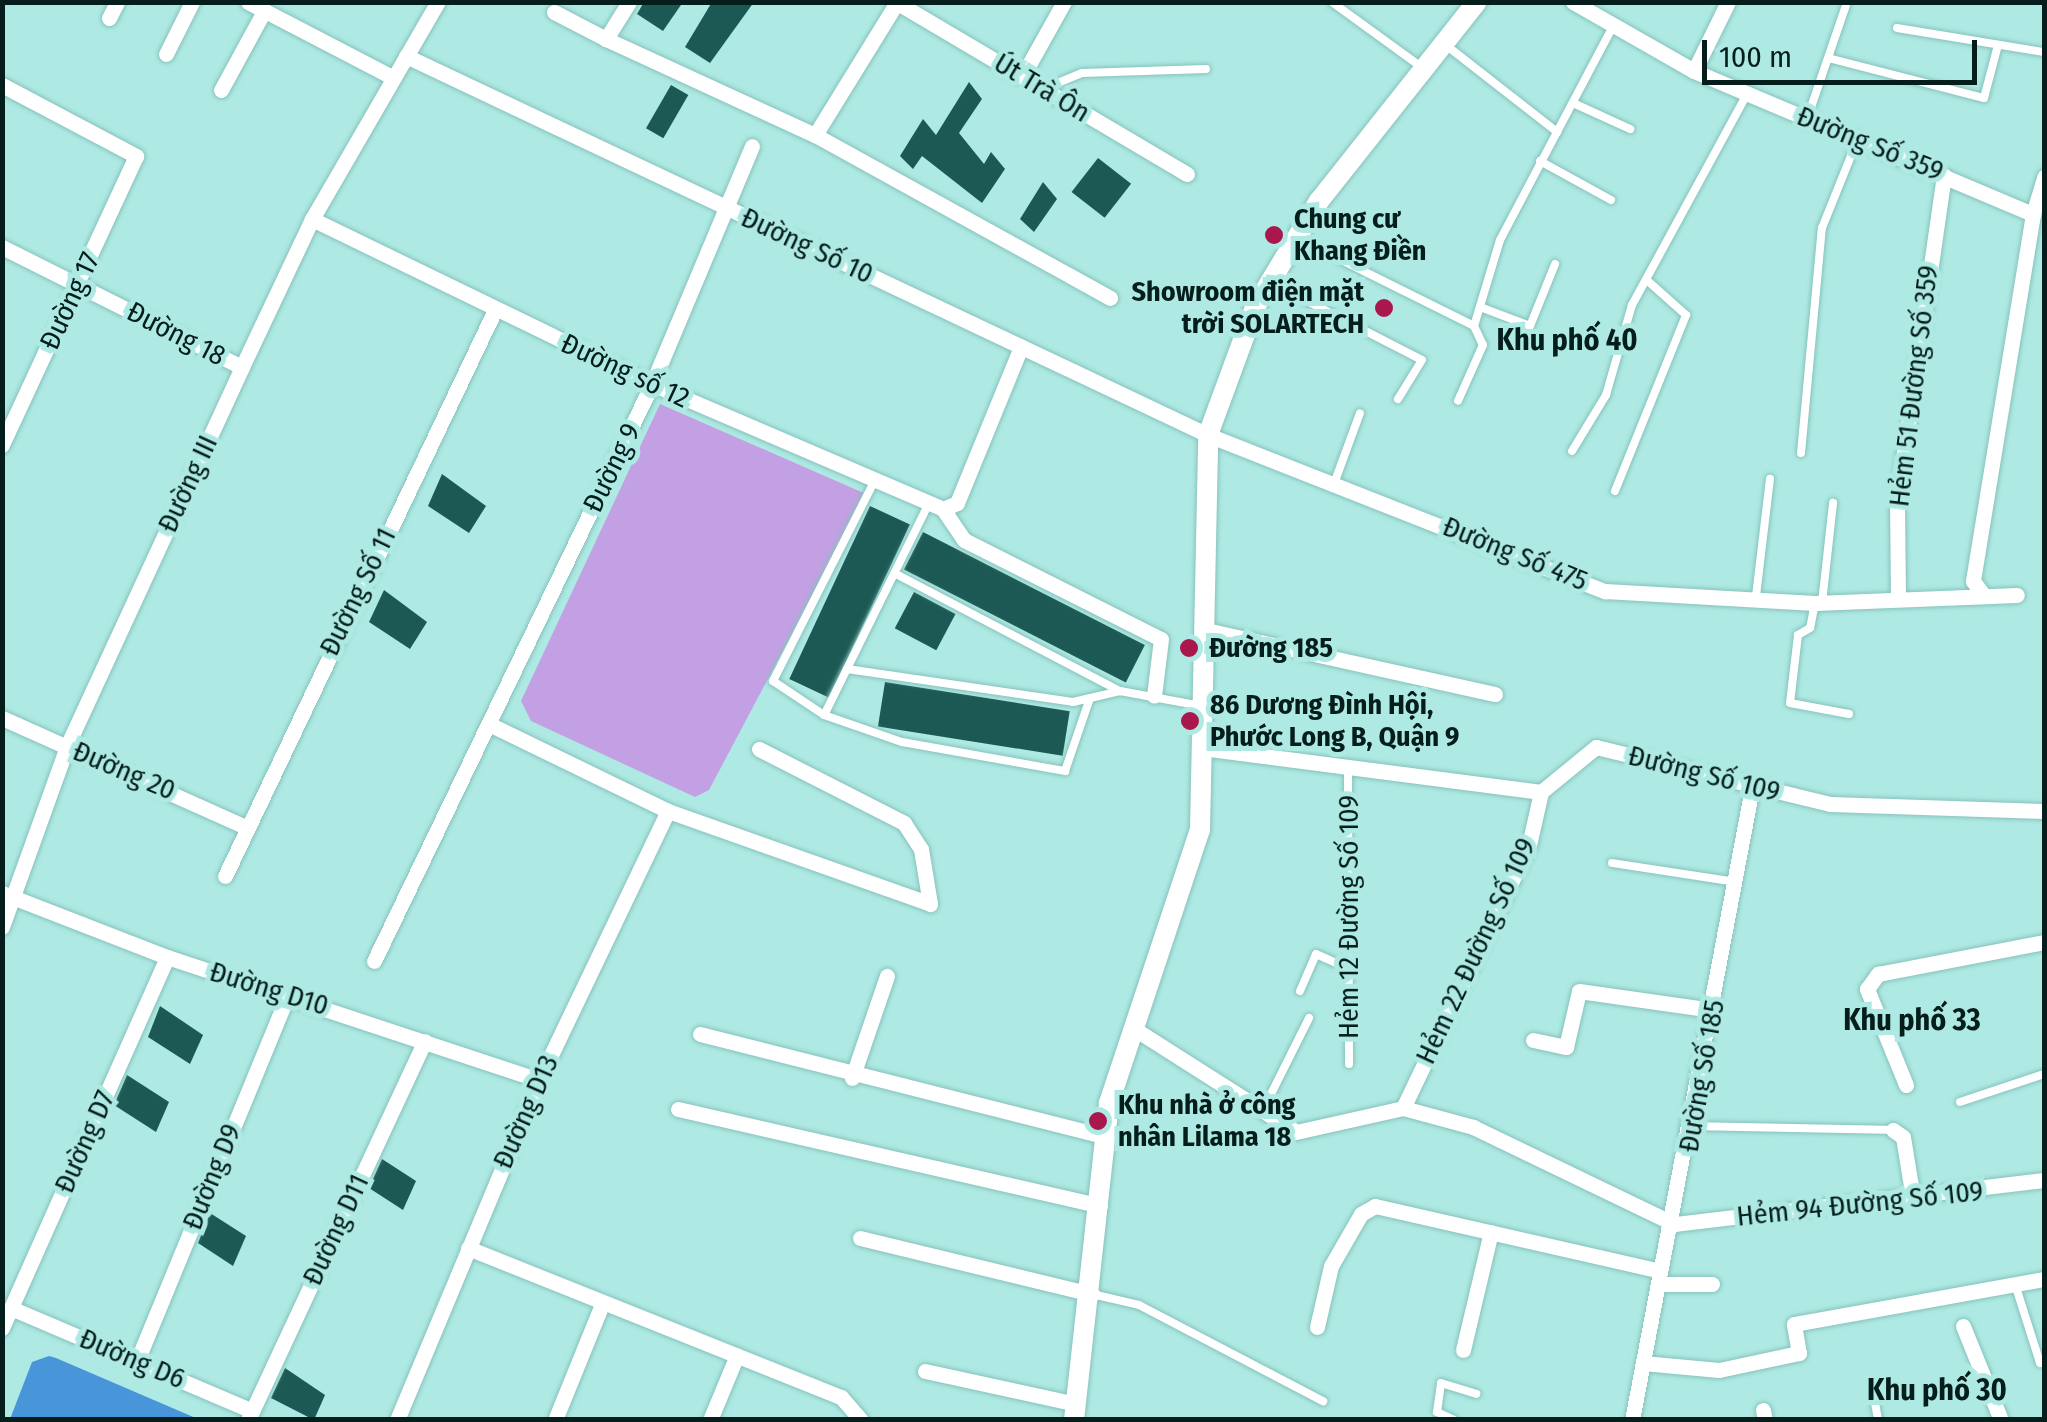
<!DOCTYPE html>
<meta charset="utf-8">
<style>
body{margin:0}
#map{position:relative;width:2047px;height:1422px;overflow:hidden;background:#aeeae3;font-family:"Fira Sans Condensed",sans-serif}
div>[style]{position:absolute}
[style*='--x']{left:calc(var(--x)*1px);top:calc(var(--y)*1px);width:calc(var(--w)*1px);rotate:calc(var(--a)*1deg)}
.green>*{inset:0;background:#c2a0e3}
.water>*{inset:0;background:#4896d9}
.building>*{inset:0;background:#1d5954;transform-origin:0 0}
.roads{filter:drop-shadow(0 0 2px #87c2bc) drop-shadow(0 0 2px #87c2bc)}
.service>*{height:8px;margin:-4px;padding:0 4px;transform-origin:4px;border-radius:4px;background:#fff}
.minor>*{height:15px;margin:-7.5px;padding:0 7.5px;transform-origin:7.5px;border-radius:7.5px;background:#fff}
.tertiary>*{height:20px;margin:-10px;padding:0 10px;transform-origin:10px;border-radius:10px;background:#fff}
.dots>*{width:28px;height:28px;translate:-50% -50%;box-sizing:border-box;border:5px solid #aeeae3;border-radius:50%}
span{translate:-50% -50%;white-space:nowrap;text-align:center;line-height:1.15;-webkit-text-stroke:10px #aeeae3;paint-order:stroke}
.street-label{font-size:28px;color:#051d1b}
.poi-label{font-size:28px;color:#051d1b;font-weight:700}
.left{translate:0 -50%;text-align:left}
.right{translate:-100% -50%;text-align:right}
.neighbourhood-label{font-size:30px;color:#051d1b;font-weight:700}
.frame{position:absolute;inset:0;border:5px solid #051d1b;pointer-events:none}
.scale{position:absolute;left:1702px;top:40px;width:275px;height:45px;box-sizing:border-box;border:5px solid #051d1b;border-top:0;padding-left:12px;font-size:30px;line-height:35px;white-space:nowrap;color:#051d1b;-webkit-text-stroke:8px #aeeae3;paint-order:stroke}
</style>
<div id="map">
<div class="green">
<div style="clip-path:polygon(660px 404px,866px 494px,709px 790px,695px 797px,531px 721px,521px 701px)"></div>
</div>
<div class="water">
<div style="clip-path:polygon(49px 1356px,56px 1358px,198px 1419px,10px 1419px,32px 1362px)"></div>
</div>
<div class="building">
<div style="clip-path:polygon(644px 2px,683px 2px,663px 31px,637px 14px)"></div>
<div style="clip-path:polygon(712px 2px,754px 2px,710px 63px,685px 47px)"></div>
<div style="clip-path:polygon(969px 82px,982px 99px,959px 133px,984px 164px,991px 152px,1005px 169px,982px 203px,922px 156px,913px 169px,900px 156px,923px 119px,936px 135px)"></div>
<div style="left:671px;top:85px;width:20px;height:50px;rotate:30deg"></div>
<div style="left:1098px;top:158px;width:42px;height:43px;rotate:38deg"></div>
<div style="clip-path:polygon(1043px 182px,1057px 199px,1034px 232px,1020px 219px)"></div>
<div style="clip-path:polygon(442px 474px,486px 506px,469px 533px,428px 506px)"></div>
<div style="left:870px;top:506px;width:44px;height:191px;rotate:25deg"></div>
<div style="left:923px;top:532px;width:249px;height:42px;rotate:27deg"></div>
<div style="clip-path:polygon(384px 590px,427px 622px,410px 649px,369px 622px)"></div>
<div style="left:914px;top:592px;width:47px;height:41px;rotate:28deg"></div>
<div style="left:885px;top:682px;width:187px;height:45px;rotate:9deg"></div>
<div style="clip-path:polygon(160px 1006px,203px 1035px,190px 1064px,148px 1037px)"></div>
<div style="clip-path:polygon(127px 1075px,169px 1102px,156px 1132px,114px 1105px)"></div>
<div style="clip-path:polygon(382px 1159px,416px 1181px,403px 1210px,369px 1188px)"></div>
<div style="clip-path:polygon(210px 1213px,246px 1236px,233px 1266px,198px 1243px)"></div>
<div style="clip-path:polygon(285px 1368px,325px 1395px,314px 1420px,271px 1398px)"></div>
</div>
<div class="roads">
<div class="service">
<div style="--x:1332;--y:2;--w:112;--a:36"></div>
<div style="--x:1897;--y:28;--w:149;--a:9.3"></div>
<div style="--x:1447;--y:46;--w:140;--a:38"></div>
<div style="--x:1557;--y:132;--w:122;--a:117.8"></div>
<div style="--x:1500;--y:240;--w:90;--a:106.8"></div>
<div style="--x:1832;--y:59;--w:157;--a:14.4"></div>
<div style="--x:1984;--y:98;--w:55;--a:-75.2"></div>
<div style="--x:1043;--y:89;--w:42;--a:-22.3"></div>
<div style="--x:1082;--y:73;--w:124;--a:-1.8"></div>
<div style="--x:1573;--y:103;--w:63;--a:24.5"></div>
<div style="--x:1807;--y:119;--w:124;--a:-71.1"></div>
<div style="--x:1557;--y:132;--w:115;--a:-62.1"></div>
<div style="--x:1540;--y:161;--w:81;--a:28.8"></div>
<div style="--x:1301;--y:240;--w:193;--a:26.4"></div>
<div style="--x:1474;--y:326;--w:21;--a:65"></div>
<div style="--x:1483;--y:345;--w:61;--a:114.1"></div>
<div style="--x:1274;--y:284;--w:166;--a:27.2"></div>
<div style="--x:1422;--y:360;--w:46;--a:121.6"></div>
<div style="--x:1480;--y:307;--w:53;--a:20.8"></div>
<div style="--x:1530;--y:326;--w:67;--a:-68"></div>
<div style="--x:1572;--y:451;--w:66;--a:-58.7"></div>
<div style="--x:1606;--y:395;--w:94;--a:-73.9"></div>
<div style="--x:1632;--y:305;--w:240;--a:-61.4"></div>
<div style="--x:1801;--y:453;--w:226;--a:-84.7"></div>
<div style="--x:1822;--y:228;--w:94;--a:-68.1"></div>
<div style="--x:1335;--y:481;--w:72;--a:-69.8"></div>
<div style="--x:1615;--y:491;--w:190;--a:-68"></div>
<div style="--x:1686;--y:315;--w:50;--a:-138.3"></div>
<div style="--x:928;--y:505;--w:234;--a:116.3"></div>
<div style="--x:824;--y:715;--w:83;--a:19.1"></div>
<div style="--x:902;--y:742;--w:166;--a:10.1"></div>
<div style="--x:1065;--y:771;--w:77;--a:-71.1"></div>
<div style="--x:896;--y:574;--w:253;--a:27.6"></div>
<div style="--x:1120;--y:691;--w:83;--a:10.4"></div>
<div style="--x:1756;--y:596;--w:118;--a:-83.2"></div>
<div style="--x:1815;--y:603;--w:25;--a:101"></div>
<div style="--x:1810;--y:628;--w:14;--a:150"></div>
<div style="--x:1798;--y:635;--w:68;--a:96.7"></div>
<div style="--x:1790;--y:703;--w:60;--a:10.6"></div>
<div style="--x:1822;--y:603;--w:101;--a:-83.7"></div>
<div style="--x:847;--y:669;--w:228;--a:8.3"></div>
<div style="--x:1073;--y:702;--w:48;--a:-13.2"></div>
<div style="--x:824;--y:715;--w:61;--a:-146.3"></div>
<div style="--x:773;--y:681;--w:223;--a:-63.1"></div>
<div style="--x:1348;--y:770;--w:294;--a:89.8"></div>
<div style="--x:1612;--y:863;--w:125;--a:8.7"></div>
<div style="--x:1300;--y:991;--w:40;--a:-66.6"></div>
<div style="--x:1316;--y:954;--w:37;--a:24"></div>
<div style="--x:1960;--y:1102;--w:89;--a:-18.4"></div>
<div style="--x:1263;--y:1110;--w:103;--a:-63.4"></div>
<div style="--x:1693;--y:1126;--w:200;--a:1.1"></div>
<div style="--x:2015;--y:1284;--w:83;--a:72.4"></div>
<div style="--x:1092;--y:1294;--w:48;--a:13.2"></div>
<div style="--x:1139;--y:1305;--w:208;--a:27.6"></div>
<div style="--x:1874;--y:1397;--w:23;--a:80"></div>
<div style="--x:1454;--y:1420;--w:19;--a:-155"></div>
<div style="--x:1437;--y:1412;--w:29;--a:-82"></div>
<div style="--x:1441;--y:1383;--w:37;--a:17"></div>
</div>
<div class="minor">
<div style="--x:248;--y:2;--w:160;--a:27.5"></div>
<div style="--x:629;--y:2;--w:44;--a:121.9"></div>
<div style="--x:606;--y:39;--w:230;--a:24.7"></div>
<div style="--x:815;--y:135;--w:337;--a:28.9"></div>
<div style="--x:896;--y:2;--w:338;--a:30.6"></div>
<div style="--x:1573;--y:2;--w:139;--a:29.7"></div>
<div style="--x:1694;--y:71;--w:368;--a:22.9"></div>
<div style="--x:2033;--y:214;--w:372;--a:99.3"></div>
<div style="--x:1973;--y:581;--w:15;--a:53"></div>
<div style="--x:554;--y:12;--w:59;--a:27.4"></div>
<div style="--x:109;--y:18;--w:18;--a:-63"></div>
<div style="--x:166;--y:54;--w:58;--a:-63.4"></div>
<div style="--x:406;--y:56;--w:887;--a:25.29"></div>
<div style="--x:1208;--y:435;--w:427;--a:21.5"></div>
<div style="--x:1605;--y:591;--w:210;--a:3.3"></div>
<div style="--x:1815;--y:603;--w:202;--a:-2.3"></div>
<div style="--x:1694;--y:71;--w:77;--a:-63.8"></div>
<div style="--x:1022;--y:77;--w:86;--a:-60.8"></div>
<div style="--x:2;--y:85;--w:152;--a:27.9"></div>
<div style="--x:136;--y:156;--w:319;--a:114.9"></div>
<div style="--x:221;--y:90;--w:90;--a:-61.4"></div>
<div style="--x:815;--y:135;--w:156;--a:-58.3"></div>
<div style="--x:2033;--y:214;--w:39;--a:-73"></div>
<div style="--x:312;--y:219;--w:378;--a:25.9"></div>
<div style="--x:652;--y:384;--w:317;--a:23.2"></div>
<div style="--x:2;--y:247;--w:268;--a:26.6"></div>
<div style="--x:943;--y:509;--w:37;--a:56"></div>
<div style="--x:964;--y:540;--w:220;--a:26.7"></div>
<div style="--x:1161;--y:639;--w:57;--a:97"></div>
<div style="--x:943;--y:509;--w:15;--a:-23"></div>
<div style="--x:957;--y:503;--w:169;--a:-67.7"></div>
<div style="--x:1898;--y:598;--w:97;--a:-90.6"></div>
<div style="--x:1897;--y:501;--w:329;--a:-81.8"></div>
<div style="--x:1206;--y:630;--w:296;--a:12.5"></div>
<div style="--x:2;--y:718;--w:265;--a:24.1"></div>
<div style="--x:489;--y:724;--w:199;--a:25.9"></div>
<div style="--x:668;--y:811;--w:278;--a:19.5"></div>
<div style="--x:1202;--y:748;--w:342;--a:7.4"></div>
<div style="--x:1541;--y:792;--w:71;--a:-39.3"></div>
<div style="--x:1596;--y:747;--w:241;--a:13.7"></div>
<div style="--x:1830;--y:804;--w:214;--a:1.9"></div>
<div style="--x:759;--y:749;--w:163;--a:27"></div>
<div style="--x:904;--y:823;--w:31;--a:57"></div>
<div style="--x:921;--y:849;--w:56;--a:80.7"></div>
<div style="--x:225;--y:876;--w:627;--a:-64.5"></div>
<div style="--x:2;--y:893;--w:177;--a:21.2"></div>
<div style="--x:167;--y:957;--w:392;--a:18.3"></div>
<div style="--x:2;--y:927;--w:192;--a:-70.2"></div>
<div style="--x:67;--y:746;--w:417;--a:-65.2"></div>
<div style="--x:242;--y:367;--w:164;--a:-64.7"></div>
<div style="--x:312;--y:219;--w:251;--a:-59.9"></div>
<div style="--x:374;--y:961;--w:640;--a:-64.28"></div>
<div style="--x:652;--y:384;--w:258;--a:-67.2"></div>
<div style="--x:1133;--y:1028;--w:193;--a:32.5"></div>
<div style="--x:1296;--y:1132;--w:110;--a:-12.6"></div>
<div style="--x:1403;--y:1108;--w:73;--a:15.2"></div>
<div style="--x:1473;--y:1127;--w:224;--a:25.7"></div>
<div style="--x:1675;--y:1224;--w:372;--a:-6.8"></div>
<div style="--x:700;--y:1034;--w:419;--a:14.2"></div>
<div style="--x:1533;--y:1040;--w:34;--a:12"></div>
<div style="--x:1566;--y:1047;--w:57;--a:-76.9"></div>
<div style="--x:1579;--y:991;--w:135;--a:8.1"></div>
<div style="--x:852;--y:1078;--w:108;--a:-71.1"></div>
<div style="--x:1906;--y:1085;--w:104;--a:-112.1"></div>
<div style="--x:1867;--y:989;--w:19;--a:-54"></div>
<div style="--x:1878;--y:974;--w:169;--a:-10.9"></div>
<div style="--x:1403;--y:1108;--w:292;--a:-64.4"></div>
<div style="--x:1529;--y:845;--w:54;--a:-77.2"></div>
<div style="--x:678;--y:1109;--w:433;--a:12.9"></div>
<div style="--x:1893;--y:1130;--w:12;--a:35"></div>
<div style="--x:1903;--y:1137;--w:62;--a:80.7"></div>
<div style="--x:860;--y:1238;--w:239;--a:13.6"></div>
<div style="--x:468;--y:1248;--w:402;--a:21.8"></div>
<div style="--x:841;--y:1397;--w:30;--a:49"></div>
<div style="--x:1658;--y:1284;--w:54;--a:0"></div>
<div style="--x:11;--y:1308;--w:262;--a:23.1"></div>
<div style="--x:1963;--y:1326;--w:101;--a:68"></div>
<div style="--x:1317;--y:1327;--w:63;--a:-77.1"></div>
<div style="--x:1331;--y:1266;--w:60;--a:-60"></div>
<div style="--x:1361;--y:1214;--w:16;--a:-30"></div>
<div style="--x:1375;--y:1206;--w:292;--a:12.8"></div>
<div style="--x:2;--y:1328;--w:406;--a:-66"></div>
<div style="--x:1463;--y:1350;--w:121;--a:-76.7"></div>
<div style="--x:137;--y:1361;--w:397;--a:-67.6"></div>
<div style="--x:1643;--y:1363;--w:76;--a:5.3"></div>
<div style="--x:1719;--y:1370;--w:82;--a:-12"></div>
<div style="--x:1799;--y:1353;--w:29;--a:-100"></div>
<div style="--x:1794;--y:1324;--w:254;--a:-10.2"></div>
<div style="--x:925;--y:1371;--w:155;--a:12.3"></div>
<div style="--x:1763;--y:1410;--w:10;--a:79"></div>
<div style="--x:248;--y:1420;--w:418;--a:-65"></div>
<div style="--x:397;--y:1420;--w:368;--a:-67.3"></div>
<div style="--x:539;--y:1080;--w:298;--a:-64.4"></div>
<div style="--x:555;--y:1420;--w:127;--a:-67.9"></div>
<div style="--x:710;--y:1420;--w:70;--a:-67.4"></div>
<div style="--x:1632;--y:1420;--w:643;--a:-79.25"></div>
</div>
<div class="tertiary">
<div style="--x:1074;--y:1420;--w:319;--a:-83.7"></div>
<div style="--x:1109;--y:1103;--w:288;--a:-71.6"></div>
<div style="--x:1200;--y:830;--w:395;--a:-88.8"></div>
<div style="--x:1208;--y:435;--w:136;--a:-69.8"></div>
<div style="--x:1255;--y:307;--w:124;--a:-58.9"></div>
<div style="--x:1319;--y:201;--w:254;--a:-51.6"></div>
</div>
</div>
<div class="dots">
<div style="left:1274px;top:235px;background:#aa174c"></div>
<div style="left:1384px;top:308px;background:#aa174c"></div>
<div style="left:1189px;top:648px;background:#aa174c"></div>
<div style="left:1190px;top:721px;background:#aa174c"></div>
<div style="left:1098px;top:1121px;background:#aa174c"></div>
</div>
<div class="street-label">
<span style="left:1042px;top:88px;rotate:31deg">Út Trà Ôn</span>
<span style="left:1870px;top:144px;rotate:22deg">Đường Số 359</span>
<span style="left:807px;top:246px;rotate:25deg">Đường Số 10</span>
<span style="left:70px;top:301px;rotate:-65deg">Đường 17</span>
<span style="left:176px;top:334px;rotate:27deg">Đường 18</span>
<span style="left:625px;top:371px;rotate:25deg">Đường số 12</span>
<span style="left:1914px;top:386px;rotate:-83deg">Hẻm 51 Đường Số 359</span>
<span style="left:612px;top:468px;rotate:-64deg">Đường 9</span>
<span style="left:188px;top:484px;rotate:-65deg">Đường III</span>
<span style="left:1515px;top:554px;rotate:22deg">Đường Số 475</span>
<span style="left:358px;top:592px;rotate:-64deg">Đường Số 11</span>
<span style="left:124px;top:771px;rotate:23deg">Đường 20</span>
<span style="left:1704px;top:774px;rotate:14deg">Đường Số 109</span>
<span style="left:1349px;top:917px;rotate:-90deg">Hẻm 12 Đường Số 109</span>
<span style="left:1476px;top:951px;rotate:-65deg">Hẻm 22 Đường Số 109</span>
<span style="left:269px;top:989px;rotate:17deg">Đường D10</span>
<span style="left:1702px;top:1076px;rotate:-80deg">Đường Số 185</span>
<span style="left:526px;top:1112px;rotate:-66deg">Đường D13</span>
<span style="left:85px;top:1142px;rotate:-66deg">Đường D7</span>
<span style="left:212px;top:1177px;rotate:-68deg">Đường D9</span>
<span style="left:1860px;top:1204px;rotate:-6deg">Hẻm 94 Đường Số 109</span>
<span style="left:336px;top:1230px;rotate:-65deg">Đường D11</span>
<span style="left:132px;top:1359px;rotate:23deg">Đường D6</span>
</div>
<div class="poi-label">
<span class="left" style="left:1294px;top:235px">Chung cư<br>Khang Điền</span>
<span class="right" style="left:1364px;top:308px">Showroom điện mặt<br>trời SOLARTECH</span>
<span class="left" style="left:1209px;top:648px">Đường 185</span>
<span class="left" style="left:1210px;top:721px">86 Dương Đình Hội,<br>Phước Long B, Quận 9</span>
<span class="left" style="left:1118px;top:1121px">Khu nhà ở công<br>nhân Lilama 18</span>
</div>
<div class="neighbourhood-label">
<span style="left:1567px;top:340px">Khu phố 40</span>
<span style="left:1912px;top:1020px">Khu phố 33</span>
<span style="left:1937px;top:1390px">Khu phố 30</span>
</div>
<div class="frame"></div>
<div class="scale">100 m</div>
</div>
